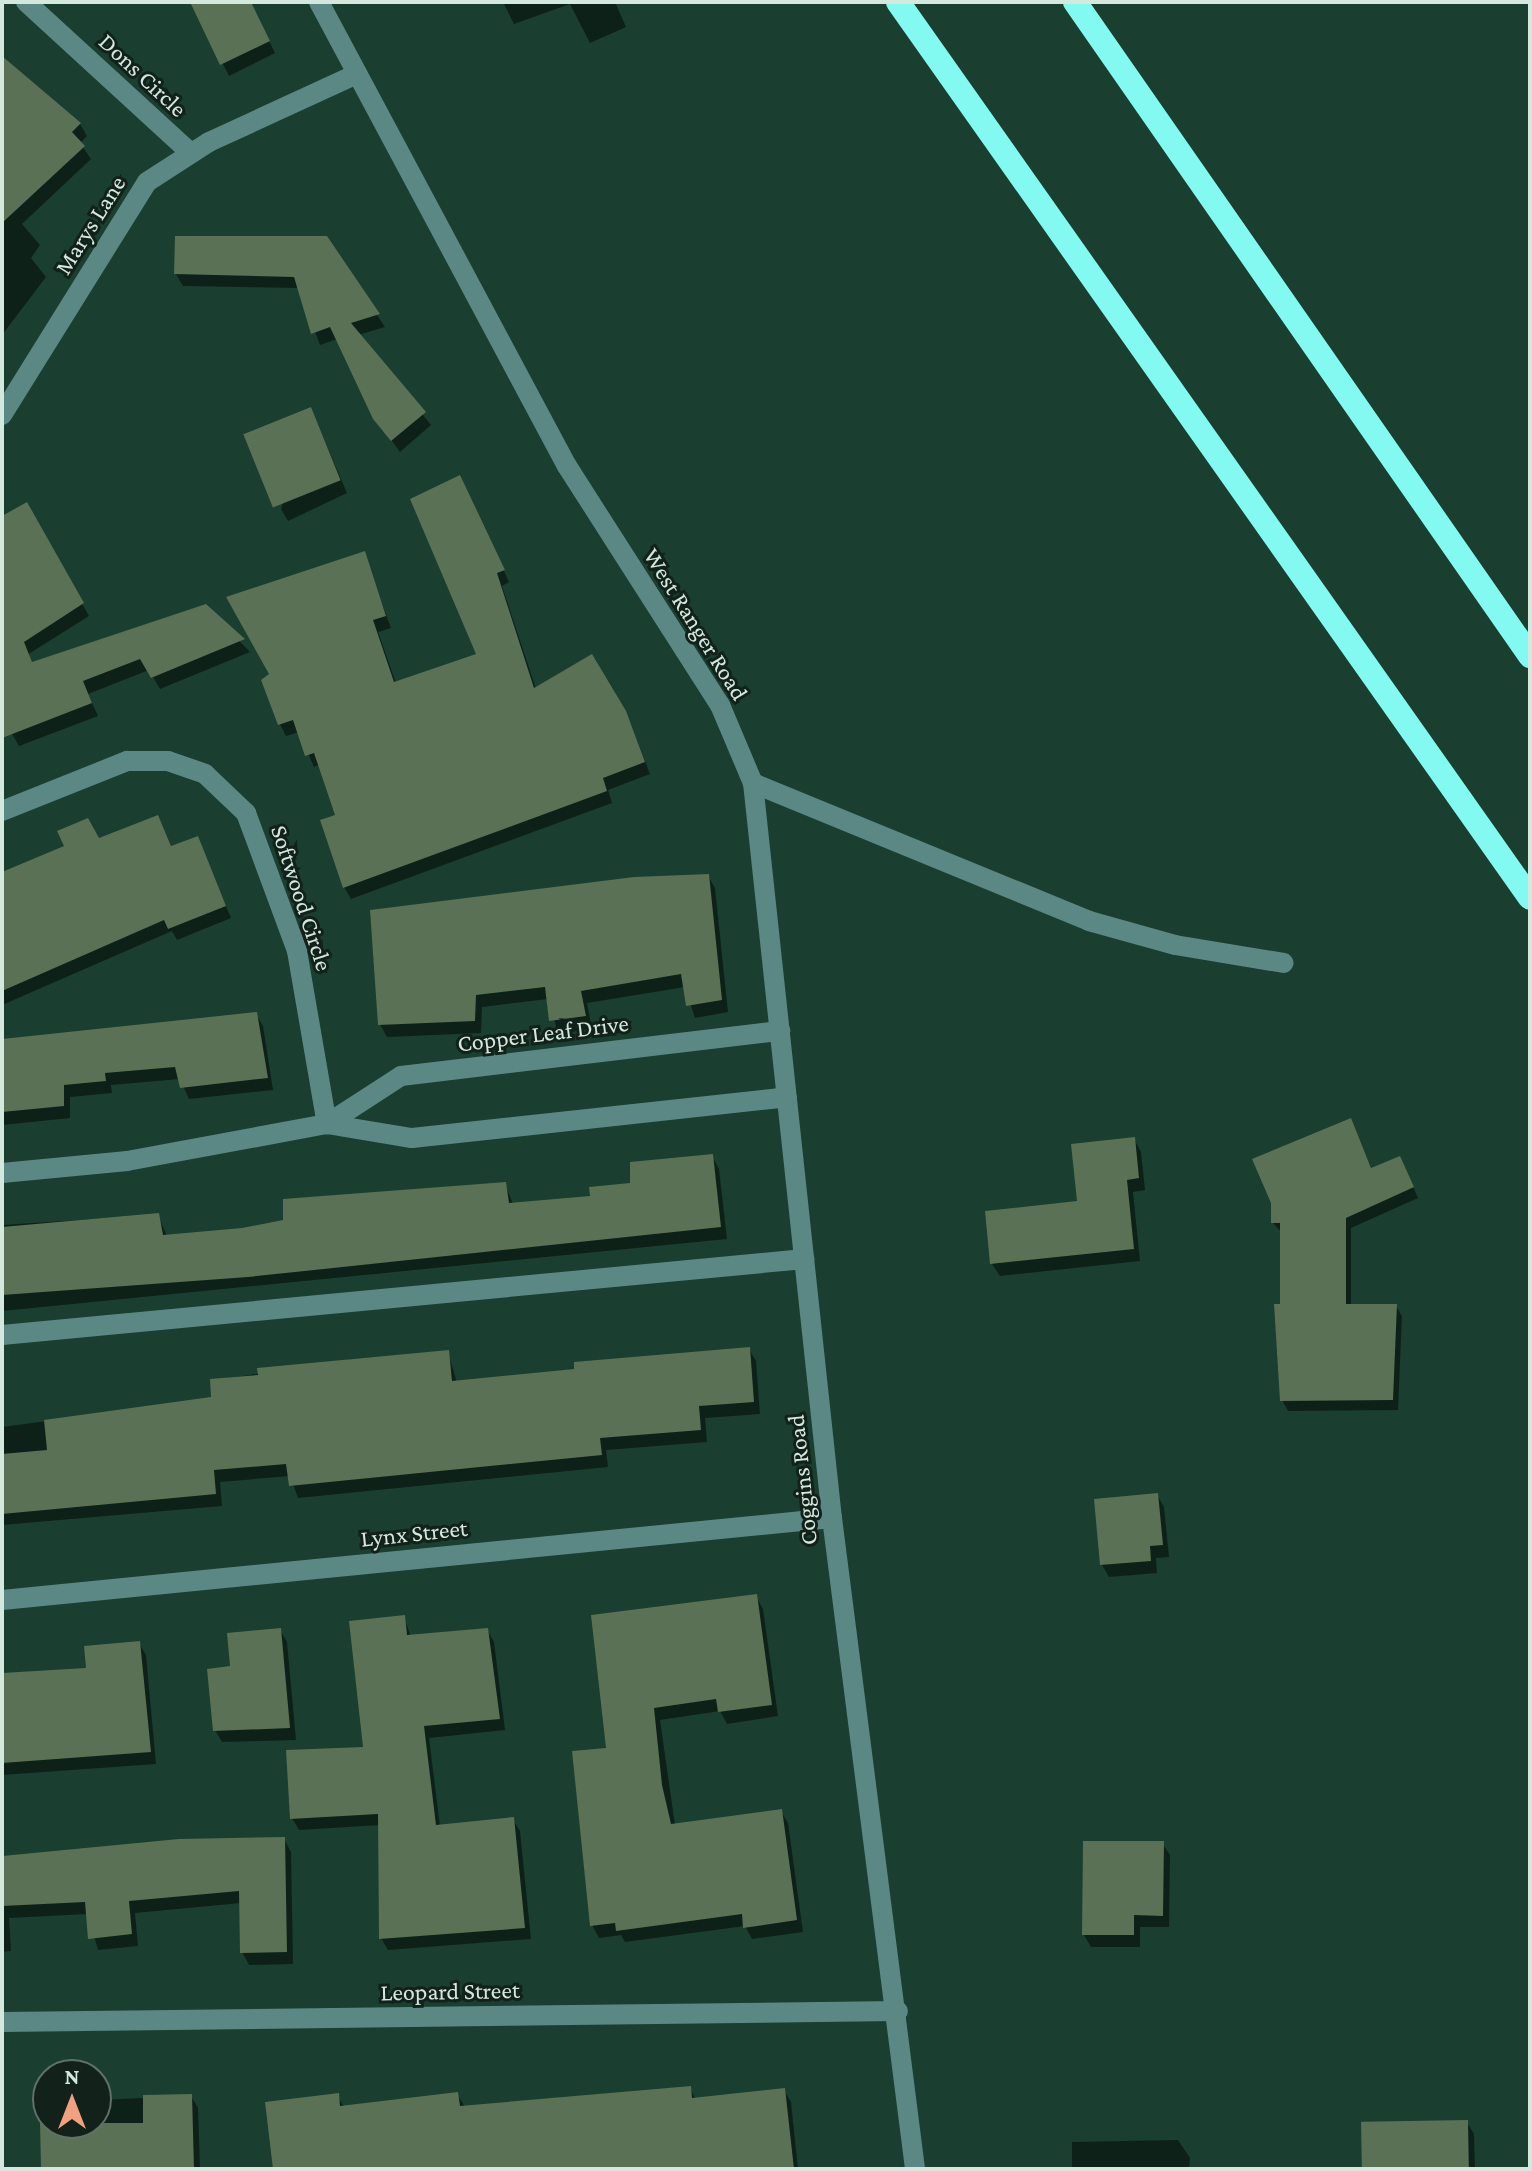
<!DOCTYPE html>
<style>
body{margin:0}
#map{position:relative;width:1532px;height:2171px;overflow:hidden;background:#1a3e2f;font-family:"Crimson Pro",serif}
div>[style]{position:absolute}
[style*='--x']{left:calc(var(--x)*1px);top:calc(var(--y)*1px);width:calc(var(--w)*1px);rotate:calc(var(--a)*1deg)}
.shadow>*{inset:0;background:#0007}
.building>*{inset:0;background:#5a7156;transform-origin:0 0}
.minor>*{height:20px;margin:-10px;padding:0 10px;transform-origin:10px;border-radius:10px;background:#5b8884}
.highway>*{height:24px;margin:-12px;padding:0 12px;transform-origin:12px;border-radius:12px;background:#83faf1}
span{translate:-50% -50%;white-space:nowrap;text-align:center;line-height:1.15;-webkit-text-stroke:6px #12211a;paint-order:stroke}
.street-label{font-size:24px;color:#d4e8de}
.frame{position:absolute;inset:0;border:4px solid #d4e8de;pointer-events:none}
.north{position:absolute;left:32px;top:2059px;width:80px;height:80px;box-sizing:border-box;background:#12211a;border:2px solid #607168;border-radius:50%;rotate:0deg;font-size:22px;font-weight:700;line-height:32px;text-align:center;color:#d4e8de}
.north::after{content:'';display:block;margin:auto;width:28px;height:36px;background:#f1a17d;clip-path:polygon(50% 0,100% 100%,50% 72%,0 100%)}
</style>
<div id="map">
<div class="shadow">
<div style="clip-path:polygon(192px 2px,250px 2px,275px 53px,229px 76px)"></div>
<div style="clip-path:polygon(503px 2px,615px 2px,626px 27px,590px 43px,570px 4px,514px 24px)"></div>
<div style="clip-path:polygon(2px 58px,80px 124px,87px 136px,80px 143px,91px 159px,22px 224px,40px 245px,31px 258px,46px 277px,2px 335px)"></div>
<div style="clip-path:polygon(326px 238px,385px 327px,358px 335px,431px 425px,400px 452px,375px 418px,337px 339px,320px 345px,299px 288px,183px 286px,176px 274px)"></div>
<div style="clip-path:polygon(311px 409px,347px 493px,288px 521px,281px 509px)"></div>
<div style="clip-path:polygon(466px 489px,509px 582px,502px 586px,536px 689px,591px 657px,631px 725px,650px 774px,608px 790px,612px 803px,351px 899px,344px 887px,338px 817px,320px 764px,314px 767px,299px 732px,286px 736px,280px 724px,272px 674px,364px 554px,391px 628px,378px 632px,396px 683px,479px 655px)"></div>
<div style="clip-path:polygon(31px 514px,89px 616px,27px 655px,32px 664px,206px 607px,250px 652px,160px 689px,149px 670px,88px 694px,98px 716px,19px 746px,8px 727px,2px 730px,2px 526px)"></div>
<div style="clip-path:polygon(158px 817px,172px 848px,197px 838px,231px 918px,177px 940px,172px 931px,2px 1005px,2px 877px)"></div>
<div style="clip-path:polygon(708px 876px,715px 888px,728px 1012px,695px 1018px,685px 987px,587px 1003px,592px 1029px,558px 1033px,548px 999px,482px 1007px,481px 1033px,387px 1037px,380px 1024px)"></div>
<div style="clip-path:polygon(256px 1014px,263px 1026px,273px 1090px,189px 1099px,180px 1079px,111px 1085px,112px 1093px,70px 1097px,70px 1118px,2px 1125px,2px 1041px)"></div>
<div style="clip-path:polygon(1351px 1121px,1372px 1170px,1405px 1168px,1418px 1198px,1351px 1228px,1351px 1306px,1396px 1306px,1402px 1316px,1398px 1410px,1288px 1411px,1282px 1400px,1282px 1233px,1273px 1223px)"></div>
<div style="clip-path:polygon(1134px 1139px,1141px 1152px,1145px 1190px,1133px 1192px,1140px 1261px,1000px 1276px,992px 1264px,1080px 1203px)"></div>
<div style="clip-path:polygon(712px 1156px,719px 1169px,727px 1239px,2px 1311px,2px 1225px,158px 1215px,167px 1236px,242px 1230px,505px 1184px,513px 1204px,592px 1198px)"></div>
<div style="clip-path:polygon(749px 1349px,756px 1361px,760px 1414px,705px 1418px,707px 1442px,606px 1450px,608px 1467px,298px 1498px,290px 1476px,220px 1482px,222px 1506px,2px 1525px,2px 1427px,214px 1399px,212px 1381px,352px 1359px,448px 1352px,457px 1383px)"></div>
<div style="clip-path:polygon(1157px 1495px,1164px 1507px,1169px 1557px,1156px 1558px,1157px 1573px,1109px 1577px,1102px 1565px)"></div>
<div style="clip-path:polygon(756px 1597px,763px 1609px,778px 1716px,727px 1724px,720px 1711px,660px 1720px,675px 1825px,781px 1811px,788px 1823px,803px 1932px,752px 1939px,745px 1926px,625px 1942px,621px 1935px,599px 1938px,592px 1925px,608px 1750px)"></div>
<div style="clip-path:polygon(404px 1617px,411px 1637px,487px 1630px,494px 1642px,505px 1730px,429px 1738px,440px 1826px,513px 1820px,520px 1831px,531px 1939px,388px 1950px,381px 1938px,380px 1825px,299px 1830px,292px 1818px,365px 1749px)"></div>
<div style="clip-path:polygon(280px 1630px,287px 1642px,296px 1740px,222px 1742px,215px 1730px,233px 1668px)"></div>
<div style="clip-path:polygon(139px 1643px,146px 1655px,156px 1764px,2px 1775px,2px 1675px,88px 1670px)"></div>
<div style="clip-path:polygon(284px 1839px,291px 1852px,293px 1964px,249px 1965px,242px 1952px,241px 1903px,135px 1913px,138px 1946px,98px 1950px,88px 1914px,9px 1918px,11px 1951px,2px 1952px,2px 1856px)"></div>
<div style="clip-path:polygon(1162px 1843px,1170px 1855px,1169px 1927px,1140px 1927px,1140px 1947px,1091px 1947px,1084px 1935px)"></div>
<div style="clip-path:polygon(690px 2088px,696px 2100px,784px 2090px,791px 2102px,798px 2169px,275px 2169px,337px 2095px,344px 2107px,457px 2094px,465px 2107px)"></div>
<div style="clip-path:polygon(191px 2096px,198px 2108px,200px 2169px,43px 2169px,41px 2103px,48px 2103px,48px 2123px,96px 2123px,96px 2100px)"></div>
<div style="clip-path:polygon(1467px 2122px,1474px 2134px,1475px 2169px,1363px 2169px,1363px 2123px)"></div>
<div style="clip-path:polygon(1178px 2140px,1190px 2158px,1189px 2169px,1072px 2169px,1072px 2142px)"></div>
</div>
<div class="building">
<div style="clip-path:polygon(190px 2px,251px 2px,270px 41px,220px 65px)"></div>
<div style="clip-path:polygon(2px 56px,81px 123px,72px 132px,85px 146px,2px 223px)"></div>
<div style="clip-path:polygon(175px 236px,327px 236px,380px 314px,351px 323px,426px 412px,391px 441px,373px 419px,330px 327px,311px 334px,294px 277px,174px 274px)"></div>
<div style="left:311px;top:407px;width:79px;height:73px;rotate:68deg"></div>
<div style="clip-path:polygon(460px 475px,505px 570px,497px 573px,534px 688px,592px 654px,626px 711px,645px 762px,603px 778px,607px 791px,343px 888px,320px 820px,335px 815px,314px 753px,305px 756px,293px 720px,278px 725px,261px 680px,269px 674px,226px 597px,365px 551px,386px 616px,373px 620px,394px 682px,476px 654px,410px 499px)"></div>
<div style="clip-path:polygon(27px 502px,84px 603px,24px 642px,32px 662px,206px 604px,245px 639px,151px 678px,140px 659px,83px 681px,92px 703px,2px 738px,2px 516px)"></div>
<div style="clip-path:polygon(158px 815px,171px 846px,198px 836px,226px 906px,168px 929px,164px 920px,2px 991px,2px 872px,64px 846px,57px 831px,88px 818px,99px 838px)"></div>
<div style="clip-path:polygon(709px 874px,722px 1000px,686px 1006px,681px 974px,581px 991px,586px 1016px,549px 1021px,545px 987px,476px 995px,475px 1021px,378px 1025px,370px 910px,634px 877px)"></div>
<div style="clip-path:polygon(257px 1012px,268px 1078px,180px 1088px,175px 1067px,105px 1073px,106px 1081px,64px 1085px,64px 1106px,2px 1112px,2px 1039px)"></div>
<div style="clip-path:polygon(1351px 1118px,1371px 1168px,1400px 1156px,1414px 1187px,1346px 1218px,1346px 1304px,1397px 1304px,1393px 1400px,1280px 1401px,1274px 1304px,1280px 1304px,1280px 1223px,1271px 1223px,1271px 1203px,1252px 1159px)"></div>
<div style="clip-path:polygon(1135px 1137px,1139px 1178px,1127px 1180px,1134px 1249px,990px 1264px,985px 1211px,1077px 1201px,1071px 1144px)"></div>
<div style="clip-path:polygon(713px 1154px,721px 1227px,248px 1277px,2px 1295px,2px 1227px,159px 1213px,163px 1235px,242px 1228px,283px 1220px,283px 1199px,506px 1182px,509px 1203px,590px 1196px,589px 1187px,630px 1183px,630px 1162px)"></div>
<div style="clip-path:polygon(750px 1347px,754px 1402px,699px 1406px,701px 1430px,600px 1438px,602px 1455px,289px 1486px,286px 1464px,214px 1470px,216px 1494px,2px 1514px,2px 1454px,47px 1450px,44px 1420px,211px 1397px,210px 1379px,258px 1375px,257px 1368px,449px 1350px,452px 1381px,574px 1369px,574px 1362px)"></div>
<div style="clip-path:polygon(1158px 1493px,1163px 1545px,1150px 1546px,1151px 1561px,1100px 1565px,1094px 1499px)"></div>
<div style="clip-path:polygon(757px 1594px,772px 1705px,718px 1712px,716px 1699px,654px 1708px,662px 1785px,671px 1824px,782px 1809px,797px 1920px,743px 1928px,742px 1914px,616px 1931px,615px 1923px,590px 1926px,572px 1751px,606px 1748px,591px 1615px)"></div>
<div style="clip-path:polygon(405px 1615px,407px 1635px,488px 1628px,500px 1719px,424px 1726px,436px 1825px,514px 1817px,525px 1928px,379px 1939px,378px 1814px,290px 1819px,286px 1750px,363px 1747px,349px 1621px)"></div>
<div style="clip-path:polygon(281px 1628px,290px 1728px,213px 1731px,207px 1669px,230px 1666px,227px 1633px)"></div>
<div style="clip-path:polygon(140px 1641px,151px 1752px,2px 1763px,2px 1673px,86px 1668px,84px 1646px)"></div>
<div style="clip-path:polygon(285px 1837px,287px 1952px,240px 1953px,239px 1891px,129px 1901px,132px 1934px,88px 1939px,85px 1902px,2px 1906px,2px 1856px,179px 1839px)"></div>
<div style="clip-path:polygon(1083px 1841px,1164px 1841px,1163px 1916px,1134px 1915px,1134px 1935px,1082px 1935px)"></div>
<div style="clip-path:polygon(691px 2086px,692px 2098px,785px 2088px,794px 2169px,273px 2169px,265px 2102px,339px 2093px,340px 2106px,458px 2092px,460px 2106px)"></div>
<div style="clip-path:polygon(192px 2094px,194px 2169px,41px 2169px,40px 2123px,143px 2123px,143px 2095px)"></div>
<div style="left:1468px;top:2120px;width:48px;height:107px;rotate:89deg"></div>
</div>
<div class="minor">
<div style="--x:26;--y:2;--w:224;--a:42.5"></div>
<div style="--x:319;--y:2;--w:526;--a:61.88"></div>
<div style="--x:567;--y:466;--w:284;--a:57.4"></div>
<div style="--x:720;--y:705;--w:85;--a:67.1"></div>
<div style="--x:753;--y:783;--w:739;--a:83.87"></div>
<div style="--x:832;--y:1518;--w:656;--a:82.73"></div>
<div style="--x:2;--y:415;--w:274;--a:-58.1"></div>
<div style="--x:147;--y:182;--w:74;--a:-32.8"></div>
<div style="--x:209;--y:142;--w:163;--a:-24.7"></div>
<div style="--x:753;--y:783;--w:363;--a:22.3"></div>
<div style="--x:1089;--y:921;--w:89;--a:15.6"></div>
<div style="--x:1175;--y:945;--w:110;--a:9.4"></div>
<div style="--x:2;--y:811;--w:135;--a:-21.8"></div>
<div style="--x:127;--y:761;--w:41;--a:0"></div>
<div style="--x:168;--y:761;--w:39;--a:19"></div>
<div style="--x:205;--y:774;--w:57;--a:43.6"></div>
<div style="--x:246;--y:813;--w:147;--a:69.7"></div>
<div style="--x:297;--y:951;--w:176;--a:80.2"></div>
<div style="--x:327;--y:1124;--w:88;--a:-33"></div>
<div style="--x:401;--y:1076;--w:382;--a:-6.8"></div>
<div style="--x:2;--y:1173;--w:126;--a:-5.5"></div>
<div style="--x:127;--y:1161;--w:203;--a:-10.5"></div>
<div style="--x:327;--y:1124;--w:86;--a:9.4"></div>
<div style="--x:412;--y:1138;--w:377;--a:-6.2"></div>
<div style="--x:2;--y:1335;--w:806;--a:-5.41"></div>
<div style="--x:2;--y:1600;--w:834;--a:-5.64"></div>
<div style="--x:2;--y:2022;--w:896;--a:-0.7"></div>
</div>
<div class="highway">
<div style="--x:898;--y:2;--w:1096;--a:54.8"></div>
<div style="--x:1075;--y:2;--w:797;--a:55.17"></div>
</div>
<div class="street-label">
<span style="left:143px;top:75px;rotate:43deg">Dons Circle</span>
<span style="left:90px;top:225px;rotate:-58deg">Marys Lane</span>
<span style="left:696px;top:624px;rotate:58deg">West Ranger Road</span>
<span style="left:302px;top:898px;rotate:72deg">Softwood Circle</span>
<span style="left:543px;top:1033px;rotate:-7deg">Copper Leaf Drive</span>
<span style="left:802px;top:1480px;rotate:-96deg">Coggins Road</span>
<span style="left:414px;top:1533px;rotate:-6deg">Lynx Street</span>
<span style="left:450px;top:1991px;rotate:-1deg">Leopard Street</span>
</div>
<div class="frame"></div>
<div class="north">N</div>
</div>
